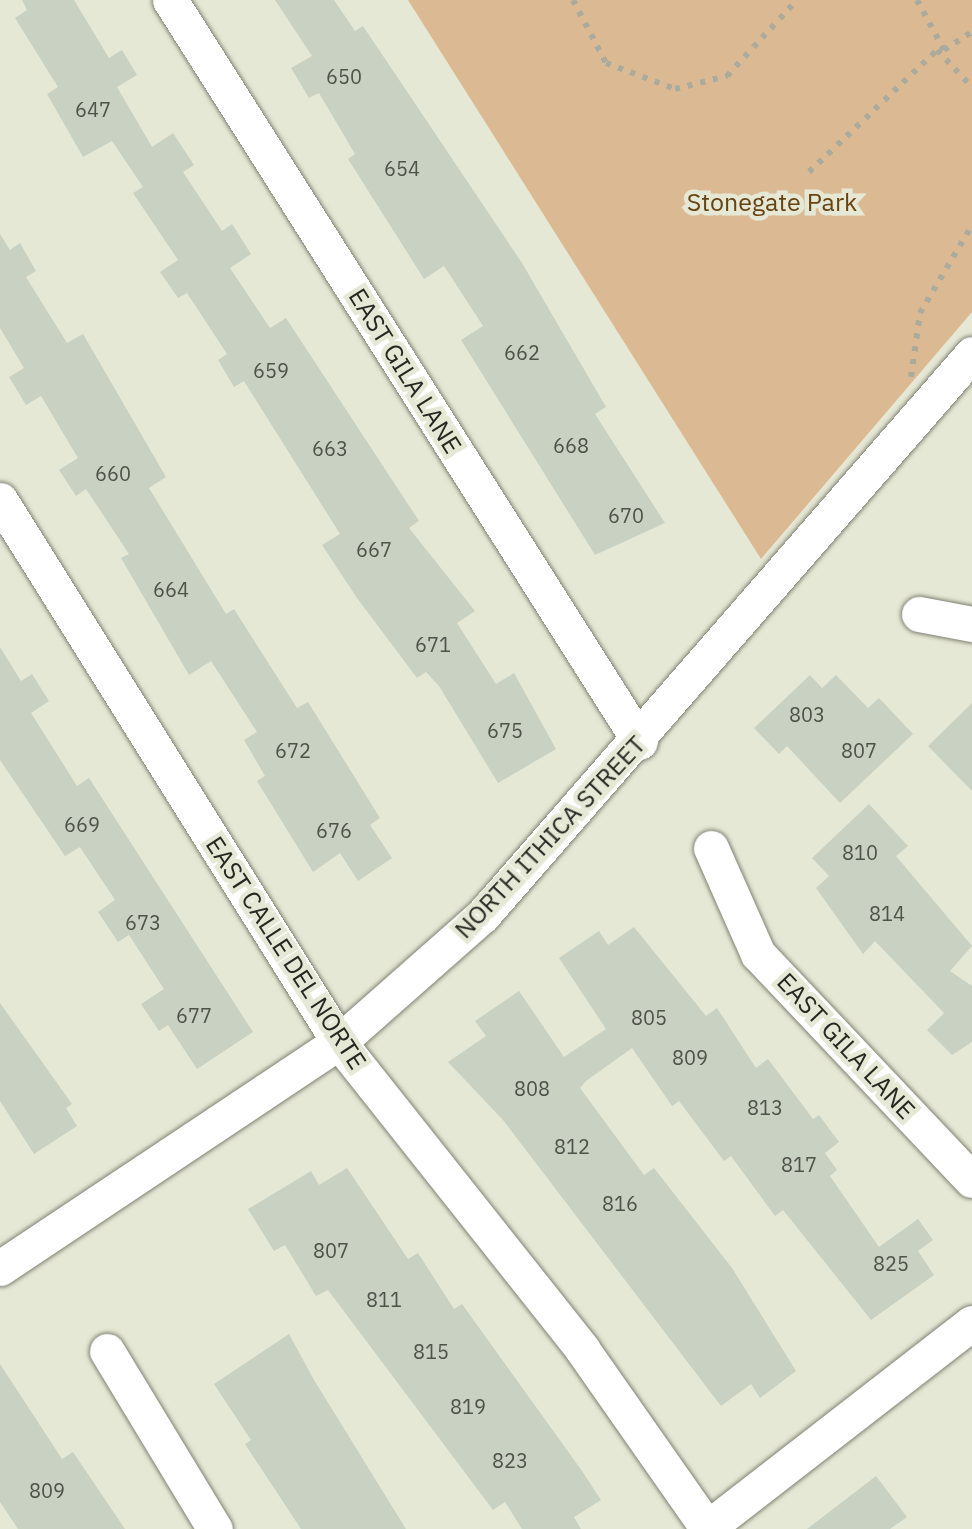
<!DOCTYPE html>
<style>
body{margin:0}
#map{position:relative;width:972px;height:1529px;overflow:hidden;background:#e6e8d6;font-family:"IBM Plex Sans",sans-serif}
div>[style]{position:absolute}
[style*='--x']{left:calc(var(--x)*1px);top:calc(var(--y)*1px);width:calc(var(--w)*1px);rotate:calc(var(--a)*1deg)}
.green>*{inset:0;background:#dbba93}
.building>*{inset:0;background:#c8d1c2}
.path>*{height:6px;margin-top:-3px;transform-origin:0;background:repeating-linear-gradient(90deg,#aaab9d 0 5px,transparent 0 13px)}
.roads{filter:drop-shadow(0 0 2px #808272) drop-shadow(0 0 2px #808272)}
.minor>*{height:35px;margin:-17.5px;padding:0 17.5px;transform-origin:17.5px;border-radius:17.5px;background:#fff}
span{translate:-50% -50%;white-space:nowrap;text-align:center;line-height:1.15;-webkit-text-stroke:9px #e6e8d6;paint-order:stroke}
.number-label{font-size:20px;color:#4f5249}
.number-label span{-webkit-text-stroke-width:0}
.park-label{font-size:25px;color:#674311}
.street-label{font-size:25px;color:#272721}
</style>
<div id="map">
<div class="green">
<div style="clip-path:polygon(408px 0,972px 0,972px 312px,761px 559px)"></div>
</div>
<div class="building">
<div style="clip-path:polygon(22px 0,74px 0,109px 58px,122px 50px,137px 75px,117px 87px,152px 147px,173px 133px,194px 165px,183px 172px,222px 231px,232px 224px,251px 254px,230px 268px,270px 328px,286px 318px,419px 521px,409px 528px,475px 611px,457px 623px,496px 684px,514px 673px,556px 749px,498px 783px,439px 686px,426px 672px,417px 678px,357px 598px,322px 545px,340px 534px,244px 381px,234px 387px,218px 360px,227px 354px,187px 293px,178px 298px,160px 272px,178px 260px,133px 193px,143px 187px,112px 141px,83px 157px,47px 94px,58px 87px,15px 18px,27px 10px)"></div>
<div style="clip-path:polygon(275px 0,334px 0,355px 31px,363px 26px,522px 263px,606px 407px,595px 414px,665px 523px,595px 555px,461px 340px,483px 326px,444px 266px,424px 279px,348px 159px,355px 154px,319px 93px,309px 98px,291px 68px,312px 56px)"></div>
<div style="clip-path:polygon(0 234px,10px 250px,20px 243px,36px 271px,26px 277px,67px 343px,83px 334px,166px 477px,149px 488px,226px 614px,234px 609px,297px 708px,308px 702px,380px 818px,370px 825px,392px 858px,358px 881px,340px 853px,313px 872px,257px 781px,265px 776px,244px 740px,257px 732px,211px 661px,189px 675px,121px 558px,129px 554px,86px 489px,76px 496px,59px 470px,78px 458px,41px 396px,26px 405px,9px 377px,24px 368px,0 328px)"></div>
<div style="clip-path:polygon(0 647px,21px 681px,32px 674px,49px 701px,31px 713px,77px 786px,89px 778px,253px 1032px,197px 1069px,168px 1025px,159px 1031px,141px 1004px,164px 989px,129px 935px,118px 942px,98px 912px,115px 900px,80px 847px,65px 856px,0 760px)"></div>
<div style="clip-path:polygon(810px 675px,822px 688px,836px 675px,868px 708px,879px 698px,913px 734px,840px 803px,787px 746px,779px 754px,754px 728px)"></div>
<div style="clip-path:polygon(972px 703px,972px 791px,928px 746px)"></div>
<div style="clip-path:polygon(869px 804px,908px 846px,896px 856px,972px 946px,950px 971px,972px 986px,972px 1042px,952px 1055px,927px 1030px,944px 1013px,875px 941px,863px 954px,816px 888px,829px 876px,812px 858px)"></div>
<div style="clip-path:polygon(634px 927px,706px 1016px,717px 1008px,756px 1068px,768px 1059px,813px 1119px,819px 1115px,839px 1142px,825px 1153px,837px 1170px,830px 1176px,879px 1247px,918px 1219px,933px 1240px,918px 1251px,934px 1275px,871px 1320px,783px 1210px,775px 1216px,731px 1156px,724px 1161px,679px 1101px,672px 1106px,632px 1048px,586px 1081px,580px 1088px,644px 1175px,654px 1168px,732px 1268px,796px 1371px,760px 1398px,751px 1384px,721px 1406px,503px 1120px,448px 1062px,486px 1036px,475px 1021px,519px 991px,564px 1057px,606px 1029px,559px 958px,599px 931px,608px 945px)"></div>
<div style="clip-path:polygon(0 1003px,72px 1104px,66px 1108px,77px 1126px,34px 1154px,0 1101px)"></div>
<div style="clip-path:polygon(347px 1168px,408px 1259px,418px 1253px,454px 1309px,462px 1304px,582px 1471px,601px 1500px,574px 1517px,581px 1529px,522px 1529px,505px 1502px,493px 1510px,328px 1290px,316px 1296px,285px 1245px,274px 1251px,248px 1209px,311px 1171px,319px 1185px)"></div>
<div style="clip-path:polygon(289px 1334px,314px 1380px,406px 1529px,301px 1529px,245px 1444px,251px 1440px,214px 1384px)"></div>
<div style="clip-path:polygon(0 1364px,62px 1459px,73px 1452px,125px 1529px,18px 1529px,0 1502px)"></div>
<div style="clip-path:polygon(876px 1476px,907px 1517px,890px 1529px,807px 1529px)"></div>
</div>
<div class="path">
<div style="--x:573;--y:0;--w:71;--a:62.4"></div>
<div style="--x:606;--y:63;--w:74;--a:20.6"></div>
<div style="--x:675;--y:89;--w:54;--a:-14"></div>
<div style="--x:727;--y:76;--w:103;--a:-47.4"></div>
<div style="--x:917;--y:0;--w:57;--a:61.6"></div>
<div style="--x:944;--y:50;--w:33;--a:-33"></div>
<div style="--x:809;--y:172;--w:177;--a:-43.6"></div>
<div style="--x:937;--y:50;--w:51;--a:46.6"></div>
<div style="--x:911;--y:377;--w:65;--a:-82"></div>
<div style="--x:920;--y:313;--w:102;--a:-59.4"></div>
</div>
<div class="roads">
<div class="minor">
<div style="--x:170;--y:0;--w:878;--a:57.65"></div>
<div style="--x:0;--y:500;--w:639;--a:57.98"></div>
<div style="--x:339;--y:1042;--w:392;--a:51.6"></div>
<div style="--x:582;--y:1349;--w:220;--a:55"></div>
<div style="--x:919;--y:614;--w:54;--a:10.7"></div>
<div style="--x:711;--y:848;--w:116;--a:66.1"></div>
<div style="--x:758;--y:954;--w:311;--a:46.6"></div>
<div style="--x:0;--y:1268;--w:407;--a:-33.7"></div>
<div style="--x:339;--y:1042;--w:192;--a:-41.4"></div>
<div style="--x:483;--y:915;--w:744;--a:-48.92"></div>
<div style="--x:107;--y:1351;--w:208;--a:58.8"></div>
<div style="--x:706;--y:1529;--w:336;--a:-37.8"></div>
</div>
</div>
<div class="number-label">
<span style="left:344px;top:76px">650</span>
<span style="left:93px;top:109px">647</span>
<span style="left:402px;top:168px">654</span>
<span style="left:522px;top:352px">662</span>
<span style="left:271px;top:370px">659</span>
<span style="left:571px;top:445px">668</span>
<span style="left:330px;top:448px">663</span>
<span style="left:113px;top:473px">660</span>
<span style="left:626px;top:515px">670</span>
<span style="left:374px;top:549px">667</span>
<span style="left:171px;top:589px">664</span>
<span style="left:433px;top:644px">671</span>
<span style="left:807px;top:714px">803</span>
<span style="left:505px;top:730px">675</span>
<span style="left:293px;top:750px">672</span>
<span style="left:859px;top:750px">807</span>
<span style="left:82px;top:824px">669</span>
<span style="left:334px;top:830px">676</span>
<span style="left:860px;top:852px">810</span>
<span style="left:887px;top:913px">814</span>
<span style="left:143px;top:922px">673</span>
<span style="left:194px;top:1015px">677</span>
<span style="left:649px;top:1017px">805</span>
<span style="left:690px;top:1057px">809</span>
<span style="left:532px;top:1088px">808</span>
<span style="left:765px;top:1107px">813</span>
<span style="left:572px;top:1146px">812</span>
<span style="left:799px;top:1164px">817</span>
<span style="left:620px;top:1203px">816</span>
<span style="left:331px;top:1250px">807</span>
<span style="left:891px;top:1263px">825</span>
<span style="left:384px;top:1299px">811</span>
<span style="left:431px;top:1351px">815</span>
<span style="left:468px;top:1406px">819</span>
<span style="left:510px;top:1460px">823</span>
<span style="left:47px;top:1490px">809</span>
</div>
<div class="park-label">
<span style="left:772px;top:202px">Stonegate Park</span>
</div>
<div class="street-label">
<span style="left:405px;top:371px;rotate:58deg">EAST GILA LANE</span>
<span style="left:550px;top:837px;rotate:-47deg">NORTH ITHICA STREET</span>
<span style="left:286px;top:953px;rotate:57deg">EAST CALLE DEL NORTE</span>
<span style="left:846px;top:1046px;rotate:47deg">EAST GILA LANE</span>
</div>
</div>
